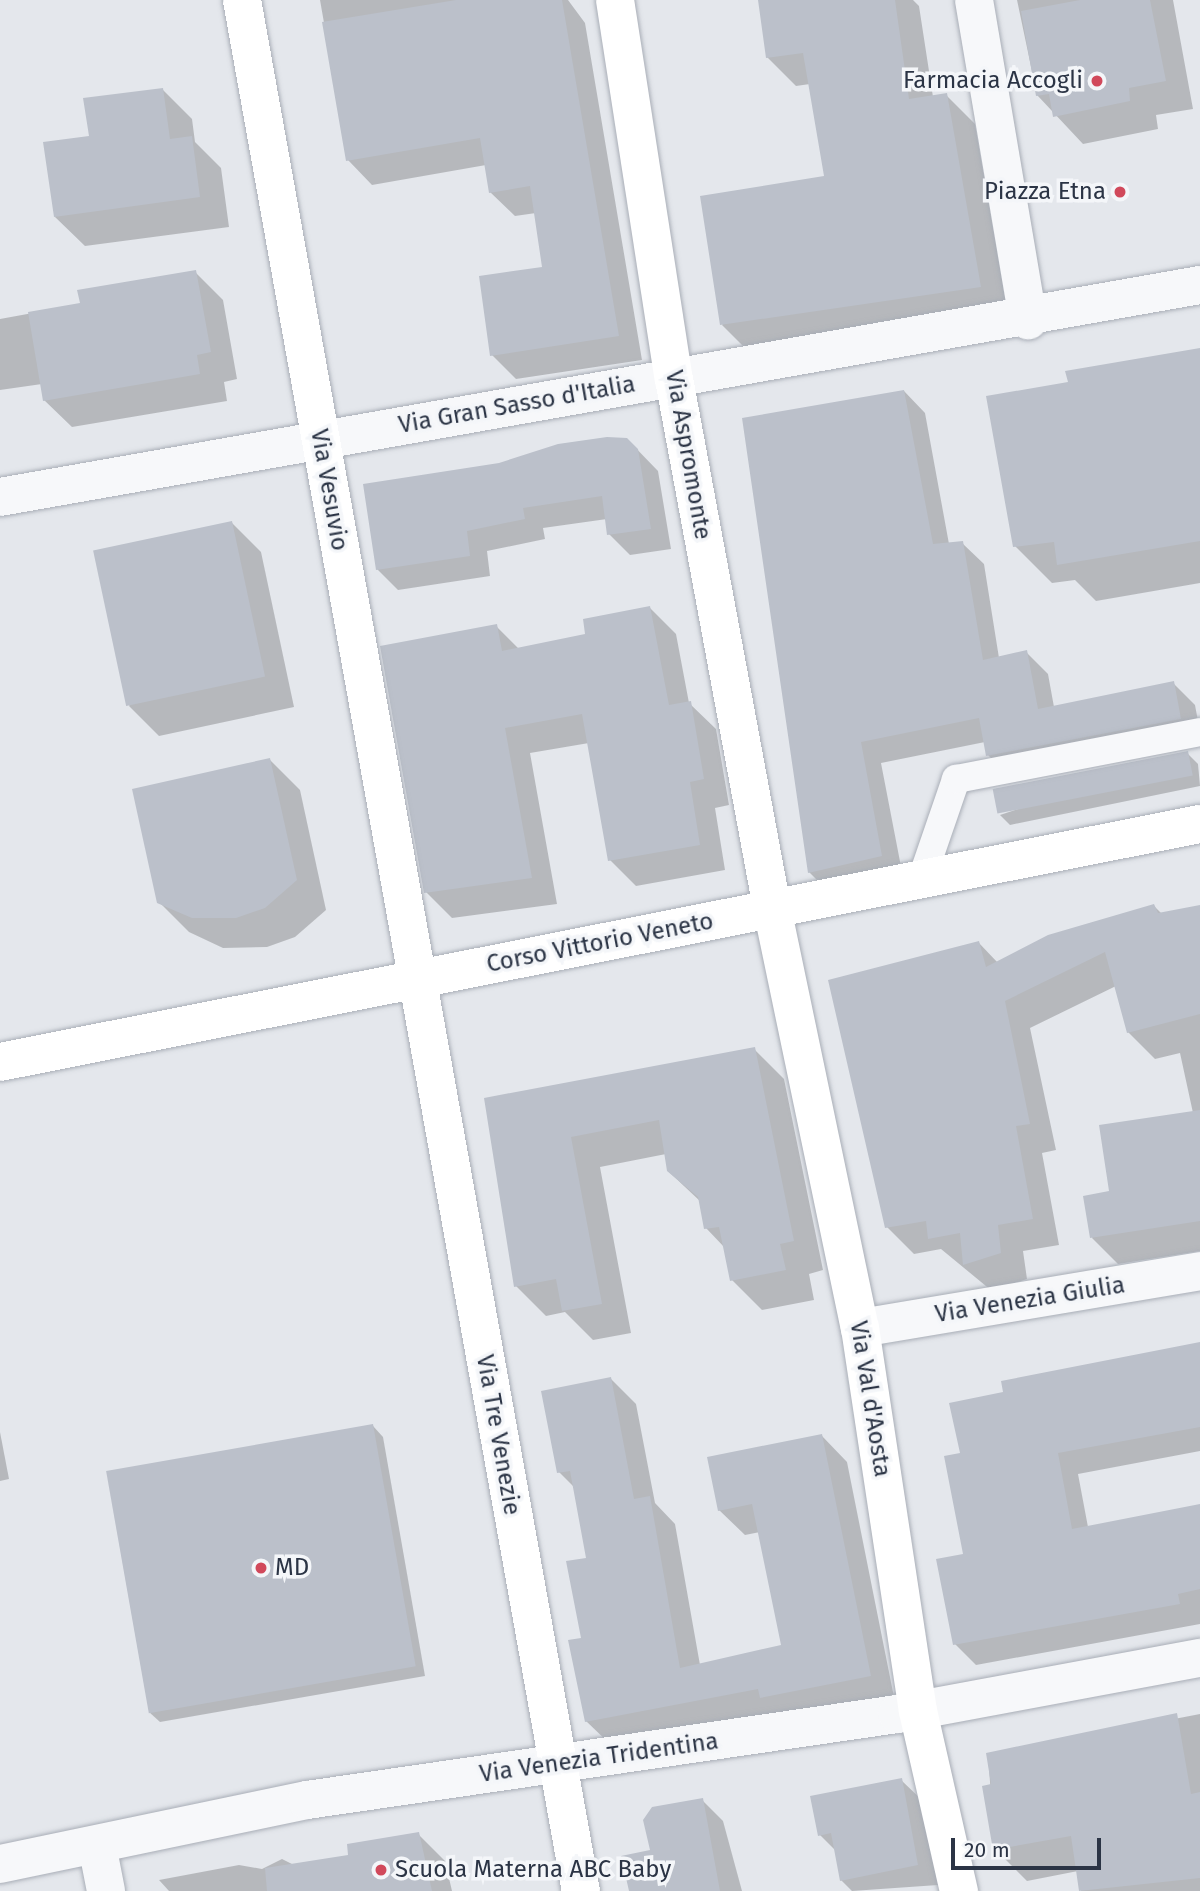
<!DOCTYPE html>
<style>
body{margin:0}
#map{position:relative;width:1200px;height:1891px;overflow:hidden;background:#e4e7ec;font-family:"Fira Sans",sans-serif}
div>[style]{position:absolute}
[style*='--x']{left:calc(var(--x)*1px);top:calc(var(--y)*1px);width:calc(var(--w)*1px);rotate:calc(var(--a)*1deg)}
.shadow>*{inset:0;background:#0003}
.building>*{inset:0;background:#bbc0ca;transform-origin:0 0}
.roads{filter:drop-shadow(0 0 2px #a9aeb7) drop-shadow(0 0 2px #a9aeb7)}
.lane>*{height:28px;margin:-14px;padding:0 14px;transform-origin:14px;border-radius:14px;background:#f7f8fa}
.street>*{height:38px;margin:-19px;padding:0 19px;transform-origin:19px;border-radius:19px;background:#f7f8fa}
.secondary>*{height:38px;margin:-19px;padding:0 19px;transform-origin:19px;border-radius:19px;background:#fff}
.dots>*{width:19px;height:19px;translate:-50% -50%;box-sizing:border-box;border:4px solid #f4f6f9;border-radius:50%}
span{translate:-50% -50%;white-space:nowrap;text-align:center;line-height:1.15;-webkit-text-stroke:7px #f4f6f9;paint-order:stroke}
.poi-label{font-size:24px;color:#2b3445}
.right{translate:-100% -50%;text-align:right}
.left{translate:0 -50%;text-align:left}
.street-label{font-size:24px;color:#2b3445}
.scale{position:absolute;left:951px;top:1838px;width:150px;height:32px;box-sizing:border-box;border:4px solid #2b3445;border-top:0;padding-left:9px;font-size:21px;line-height:24px;white-space:nowrap;color:#2b3445;-webkit-text-stroke:5px #f4f6f9;paint-order:stroke}
</style>
<div id="map">
<div class="shadow">
<div style="clip-path:polygon(320px 0,568px 0,585px 23px,642px 360px,516px 379px,492px 355px,544px 268px,536px 213px,515px 216px,490px 192px,486px 165px,372px 185px,348px 160px)"></div>
<div style="clip-path:polygon(760px 0,913px 0,919px 6px,933px 97px,946px 95px,975px 124px,1008px 315px,750px 353px,722px 325px,826px 178px,810px 84px,796px 86px,767px 57px)"></div>
<div style="clip-path:polygon(1017px 0,1173px 0,1193px 109px,1156px 115px,1158px 129px,1083px 144px,1037px 95px)"></div>
<div style="clip-path:polygon(162px 89px,192px 119px,195px 142px,221px 168px,229px 227px,85px 246px,55px 217px,91px 138px)"></div>
<div style="clip-path:polygon(195px 272px,223px 300px,237px 379px,224px 382px,227px 401px,72px 427px,44px 400px,42px 384px,0 390px,0 319px,82px 304px)"></div>
<div style="clip-path:polygon(1200px 352px,1200px 583px,1096px 601px,1075px 580px,1052px 583px,1015px 546px,1070px 383px)"></div>
<div style="clip-path:polygon(904px 391px,925px 413px,949px 544px,962px 543px,984px 564px,999px 658px,1026px 652px,1048px 674px,1054px 707px,1173px 683px,1195px 705px,1200px 732px,1010px 777px,988px 755px,985px 742px,881px 763px,903px 877px,831px 894px,809px 872px)"></div>
<div style="clip-path:polygon(627px 439px,658px 471px,671px 549px,630px 555px,609px 534px,607px 519px,543px 528px,545px 539px,487px 551px,490px 576px,398px 590px,377px 569px,500px 464px)"></div>
<div style="clip-path:polygon(231px 522px,261px 552px,294px 707px,159px 736px,129px 706px)"></div>
<div style="clip-path:polygon(650px 608px,676px 634px,689px 703px,716px 729px,729px 805px,715px 808px,725px 870px,636px 886px,610px 860px,589px 743px,530px 753px,557px 904px,452px 918px,426px 892px,496px 626px,519px 649px,587px 636px)"></div>
<div style="clip-path:polygon(1187px 753px,1198px 764px,1200px 786px,1010px 825px,1000px 815px)"></div>
<div style="clip-path:polygon(270px 760px,300px 790px,326px 910px,295px 937px,267px 947px,223px 948px,189px 932px,159px 902px)"></div>
<div style="clip-path:polygon(1154px 906px,1162px 914px,1200px 907px,1200px 1251px,1118px 1264px,1092px 1238px,1111px 1193px,1193px 1113px,1180px 1053px,1155px 1059px,1128px 1032px,1116px 986px,1030px 1028px,1056px 1150px,1042px 1153px,1059px 1245px,1023px 1251px,1027px 1279px,992px 1291px,941px 1249px,914px 1254px,887px 1227px,979px 943px,998px 963px)"></div>
<div style="clip-path:polygon(754px 1049px,784px 1079px,823px 1270px,809px 1274px,814px 1300px,762px 1310px,732px 1280px,725px 1248px,706px 1228px,701px 1202px,668px 1171px,666px 1154px,600px 1167px,631px 1333px,593px 1340px,565px 1312px,546px 1316px,516px 1286px,486px 1099px)"></div>
<div style="clip-path:polygon(1200px 1344px,1200px 1451px,1078px 1474px,1088px 1527px,1200px 1506px,1200px 1624px,976px 1665px,955px 1644px,965px 1555px,962px 1454px,1006px 1393px)"></div>
<div style="clip-path:polygon(610px 1378px,636px 1404px,655px 1503px,675px 1524px,700px 1665px,783px 1646px,760px 1532px,745px 1535px,719px 1510px,822px 1436px,847px 1462px,895px 1702px,612px 1746px,586px 1721px,588px 1559px,575px 1488px,559px 1472px)"></div>
<div style="clip-path:polygon(373px 1426px,383px 1437px,425px 1676px,160px 1722px,149px 1712px)"></div>
<div style="clip-path:polygon(0 1432px,9px 1479px,0 1481px)"></div>
<div style="clip-path:polygon(1200px 1714px,1200px 1891px,1081px 1891px,1078px 1871px,1027px 1881px,995px 1849px,988px 1755px)"></div>
<div style="clip-path:polygon(901px 1780px,922px 1800px,938px 1885px,852px 1891px,841px 1880px,836px 1851px,820px 1835px)"></div>
<div style="clip-path:polygon(702px 1800px,723px 1821px,742px 1891px,630px 1891px)"></div>
<div style="clip-path:polygon(418px 1834px,445px 1861px,452px 1891px,169px 1891px,159px 1880px,239px 1865px,262px 1869px,282px 1859px,294px 1865px,350px 1856px)"></div>
</div>
<div class="building">
<div style="clip-path:polygon(456px 0,562px 0,619px 336px,490px 356px,479px 276px,542px 267px,530px 186px,489px 193px,480px 138px,346px 161px,322px 22px)"></div>
<div style="clip-path:polygon(758px 0,895px 0,909px 99px,947px 93px,981px 287px,720px 325px,700px 196px,824px 176px,803px 53px,766px 58px)"></div>
<div style="clip-path:polygon(1080px 0,1150px 0,1166px 81px,1129px 88px,1130px 101px,1053px 117px,1049px 94px,1036px 96px,1021px 11px)"></div>
<div style="clip-path:polygon(163px 88px,170px 139px,192px 136px,200px 197px,54px 217px,43px 142px,89px 136px,83px 98px)"></div>
<div style="clip-path:polygon(196px 270px,211px 352px,197px 355px,200px 374px,43px 401px,28px 312px,80px 303px,77px 290px)"></div>
<div style="clip-path:polygon(1200px 348px,1200px 541px,1057px 565px,1054px 542px,1013px 547px,986px 396px,1068px 382px,1065px 371px)"></div>
<div style="clip-path:polygon(904px 390px,933px 544px,963px 541px,983px 660px,1027px 650px,1038px 709px,1174px 681px,1181px 719px,986px 756px,979px 718px,861px 742px,882px 856px,808px 873px,742px 418px)"></div>
<div style="clip-path:polygon(607px 437px,627px 438px,638px 449px,651px 529px,607px 535px,602px 496px,523px 508px,525px 519px,467px 531px,470px 556px,376px 570px,363px 484px,499px 463px,558px 444px)"></div>
<div style="left:232px;top:521px;width:159px;height:142px;rotate:78deg"></div>
<div style="clip-path:polygon(650px 606px,669px 705px,691px 701px,704px 779px,690px 782px,700px 845px,608px 861px,582px 714px,505px 728px,532px 878px,424px 893px,380px 646px,497px 624px,502px 651px,585px 634px,583px 619px)"></div>
<div style="left:1188px;top:751px;width:25px;height:199px;rotate:79deg"></div>
<div style="clip-path:polygon(270px 758px,297px 880px,265px 908px,236px 918px,192px 918px,157px 903px,132px 789px)"></div>
<div style="clip-path:polygon(1154px 904px,1158px 913px,1200px 905px,1200px 1014px,1127px 1033px,1105px 952px,1005px 1001px,1030px 1124px,1016px 1126px,1033px 1219px,998px 1225px,1001px 1253px,963px 1265px,960px 1233px,928px 1239px,926px 1221px,885px 1228px,828px 980px,979px 941px,986px 967px,1048px 935px)"></div>
<div style="clip-path:polygon(755px 1047px,794px 1241px,780px 1244px,786px 1270px,730px 1281px,719px 1227px,704px 1229px,698px 1197px,667px 1171px,659px 1120px,571px 1137px,602px 1304px,562px 1311px,556px 1279px,514px 1287px,484px 1098px)"></div>
<div style="clip-path:polygon(1200px 1110px,1200px 1221px,1090px 1238px,1083px 1196px,1109px 1191px,1099px 1125px)"></div>
<div style="clip-path:polygon(1200px 1342px,1200px 1427px,1058px 1453px,1072px 1529px,1200px 1504px,1200px 1589px,1178px 1594px,1180px 1604px,953px 1645px,936px 1559px,963px 1554px,944px 1456px,960px 1453px,949px 1403px,1003px 1392px,1001px 1381px)"></div>
<div style="clip-path:polygon(611px 1377px,634px 1499px,650px 1496px,680px 1668px,781px 1645px,752px 1504px,718px 1511px,707px 1457px,822px 1434px,871px 1676px,760px 1698px,758px 1689px,585px 1722px,568px 1640px,581px 1638px,566px 1561px,586px 1558px,570px 1471px,557px 1473px,541px 1391px)"></div>
<div style="left:373px;top:1424px;width:246px;height:271px;rotate:80deg"></div>
<div style="clip-path:polygon(1177px 1713px,1191px 1794px,1200px 1792px,1200px 1878px,1079px 1891px,1071px 1836px,993px 1850px,982px 1786px,991px 1784px,986px 1753px)"></div>
<div style="clip-path:polygon(902px 1778px,918px 1865px,840px 1881px,831px 1833px,818px 1836px,810px 1796px)"></div>
<div style="clip-path:polygon(703px 1798px,720px 1891px,629px 1891px,621px 1856px,650px 1850px,643px 1820px,652px 1807px)"></div>
<div style="clip-path:polygon(419px 1832px,432px 1891px,267px 1891px,265px 1868px,348px 1855px,347px 1844px)"></div>
</div>
<div class="roads">
<div class="lane">
<div style="--x:922;--y:878;--w:105;--a:-71"></div>
<div style="--x:956;--y:779;--w:248;--a:-10.9"></div>
</div>
<div class="street">
<div style="--x:974;--y:0;--w:325;--a:80.4"></div>
<div style="--x:0;--y:497;--w:1219;--a:-10.02"></div>
<div style="--x:860;--y:1328;--w:345;--a:-9.5"></div>
<div style="--x:97;--y:1845;--w:47;--a:78.9"></div>
<div style="--x:0;--y:1864;--w:314;--a:-11.8"></div>
<div style="--x:307;--y:1800;--w:596;--a:-8.29"></div>
<div style="--x:897;--y:1714;--w:308;--a:-10.5"></div>
</div>
<div class="secondary">
<div style="--x:242;--y:0;--w:1921;--a:79.84"></div>
<div style="--x:615;--y:0;--w:384;--a:81.2"></div>
<div style="--x:674;--y:379;--w:538;--a:79.5"></div>
<div style="--x:772;--y:908;--w:429;--a:78.2"></div>
<div style="--x:860;--y:1328;--w:387;--a:81.4"></div>
<div style="--x:918;--y:1711;--w:185;--a:77.2"></div>
<div style="--x:0;--y:1062;--w:1223;--a:-11.22"></div>
</div>
</div>
<div class="dots">
<div style="left:1097px;top:81px;background:#d1495b"></div>
<div style="left:1120px;top:192px;background:#d1495b"></div>
<div style="left:261px;top:1568px;background:#d1495b"></div>
<div style="left:381px;top:1870px;background:#d1495b"></div>
</div>
<div class="poi-label">
<span class="right" style="left:1083px;top:81px">Farmacia Accogli</span>
<span class="right" style="left:1106px;top:192px">Piazza Etna</span>
<span class="left" style="left:275px;top:1568px">MD</span>
<span class="left" style="left:395px;top:1870px">Scuola Materna ABC Baby</span>
</div>
<div class="street-label">
<span style="left:517px;top:405px;rotate:-10deg">Via Gran Sasso d'Italia</span>
<span style="left:688px;top:455px;rotate:80deg">Via Aspromonte</span>
<span style="left:329px;top:490px;rotate:80deg">Via Vesuvio</span>
<span style="left:600px;top:943px;rotate:-11deg">Corso Vittorio Veneto</span>
<span style="left:1030px;top:1300px;rotate:-9deg">Via Venezia Giulia</span>
<span style="left:870px;top:1399px;rotate:81deg">Via Val d'Aosta</span>
<span style="left:498px;top:1435px;rotate:80deg">Via Tre Venezie</span>
<span style="left:599px;top:1758px;rotate:-8deg">Via Venezia Tridentina</span>
</div>
<div class="scale">20 m</div>
</div>
